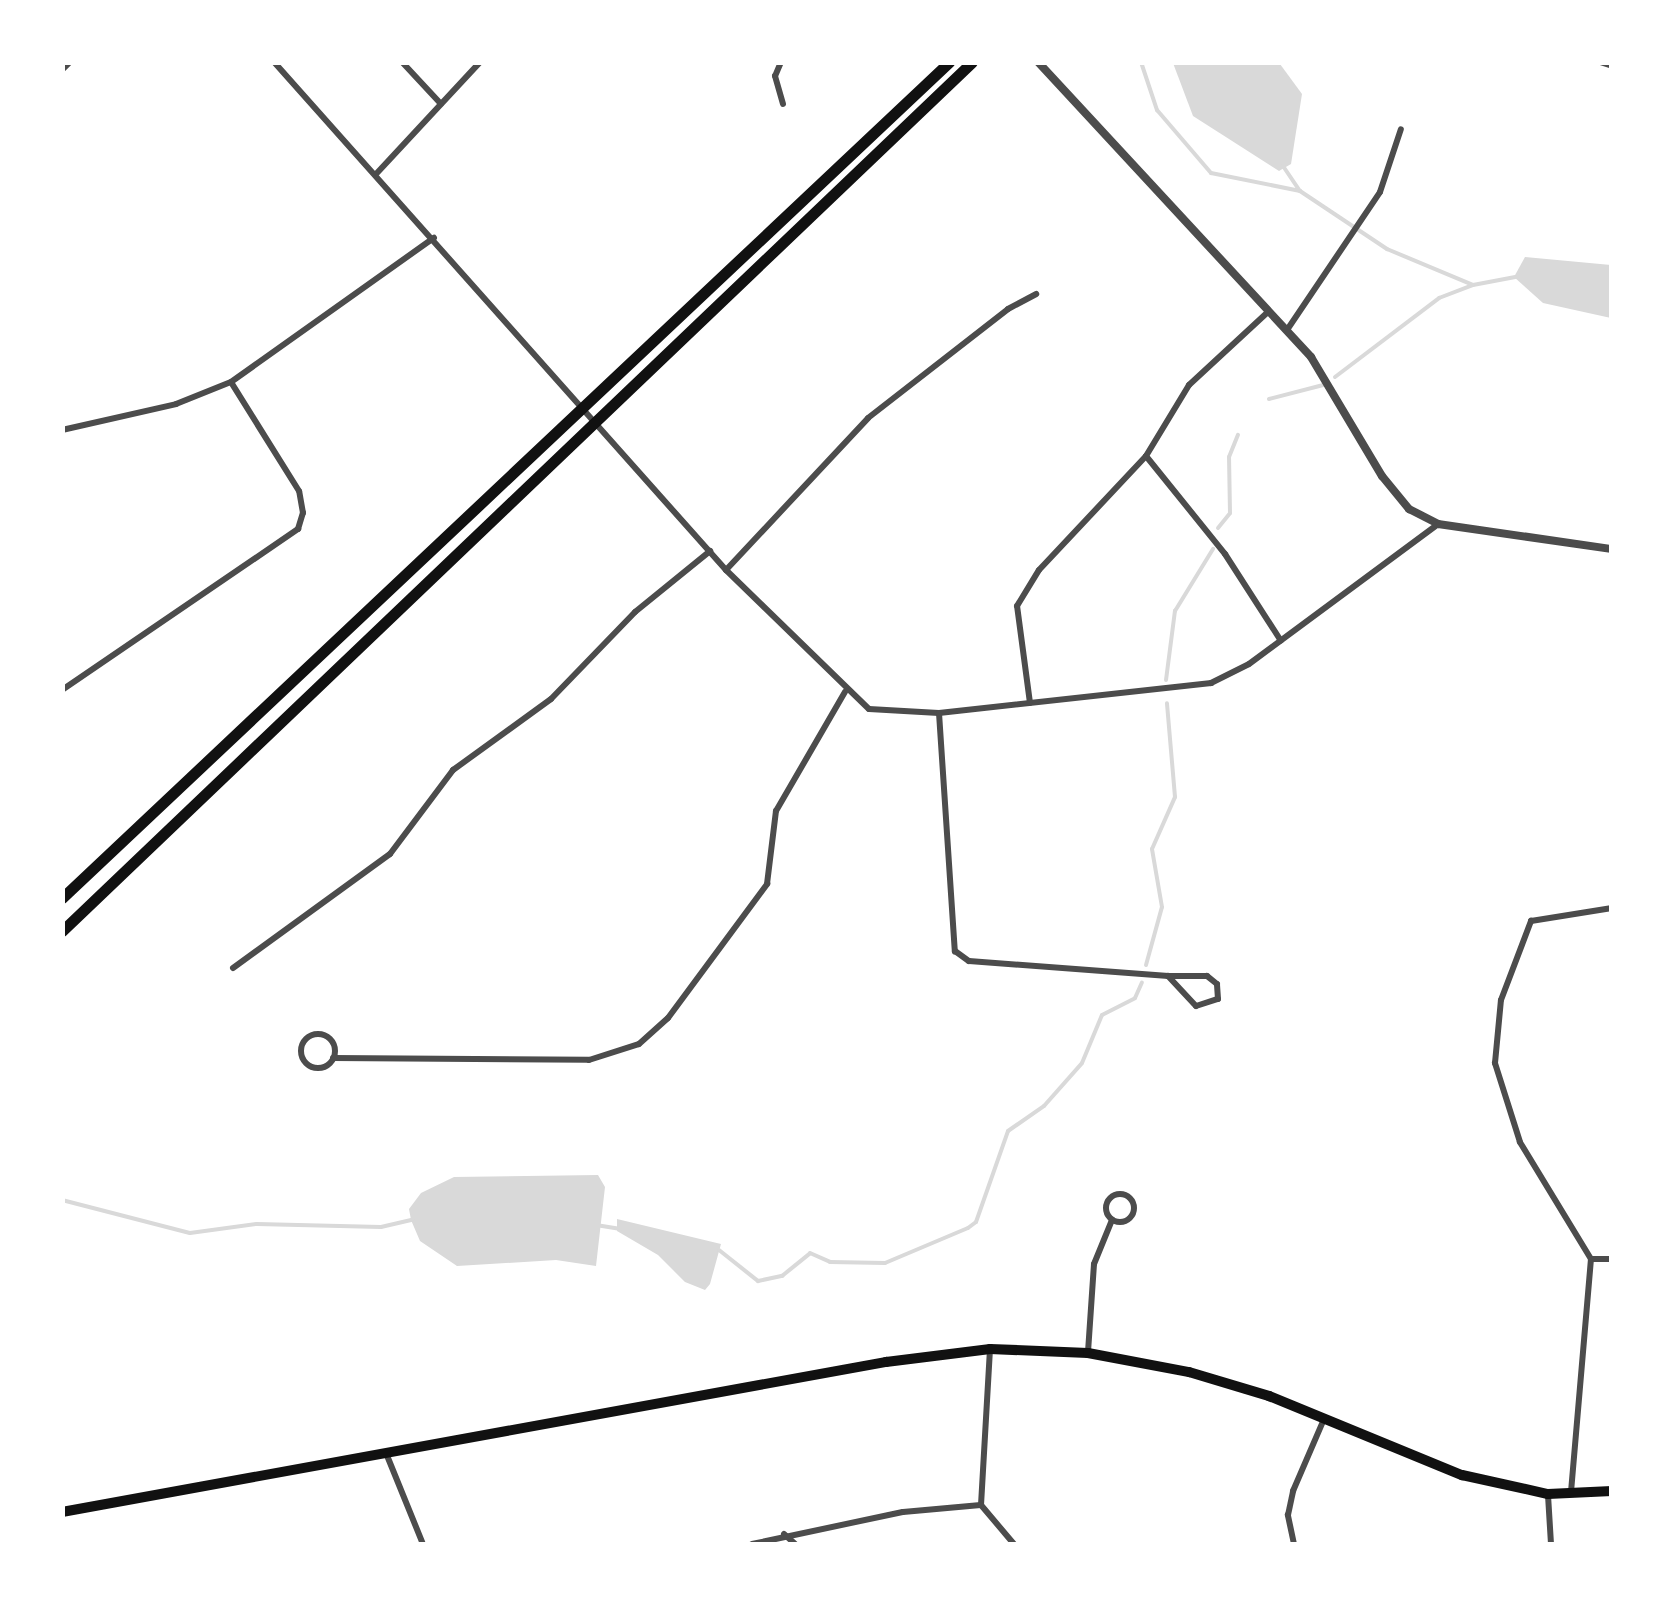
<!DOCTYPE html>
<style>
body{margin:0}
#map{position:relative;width:1674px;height:1607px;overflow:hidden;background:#fff;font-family:"Exo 2",sans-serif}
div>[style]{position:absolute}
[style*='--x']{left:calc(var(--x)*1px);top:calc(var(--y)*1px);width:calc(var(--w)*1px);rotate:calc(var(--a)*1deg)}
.water>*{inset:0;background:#d9d9d9}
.stream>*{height:4px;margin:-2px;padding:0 2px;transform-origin:2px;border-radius:2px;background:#d9d9d9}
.minor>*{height:6px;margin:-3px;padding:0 3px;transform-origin:3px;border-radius:3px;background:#4c4c4c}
.minor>.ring{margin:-3px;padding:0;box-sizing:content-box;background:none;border:6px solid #4c4c4c;border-radius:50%}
.tertiary>*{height:8px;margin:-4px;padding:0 4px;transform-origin:4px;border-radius:4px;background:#4c4c4c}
.primary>*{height:10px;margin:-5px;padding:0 5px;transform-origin:5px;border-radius:5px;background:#111}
.motorway>*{height:11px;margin:-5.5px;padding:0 5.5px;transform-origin:5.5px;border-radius:5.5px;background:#111}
span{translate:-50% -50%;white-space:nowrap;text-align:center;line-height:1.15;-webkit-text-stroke:8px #fff;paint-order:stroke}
.frame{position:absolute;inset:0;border:65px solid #fff;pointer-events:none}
</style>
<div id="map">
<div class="water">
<div style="clip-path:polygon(1173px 63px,1280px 64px,1302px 94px,1291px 164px,1279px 171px,1193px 116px)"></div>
<div style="clip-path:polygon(1525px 257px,1611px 265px,1611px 318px,1543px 303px,1514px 277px)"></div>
<div style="clip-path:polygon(598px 1175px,605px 1187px,596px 1266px,556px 1260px,457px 1266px,420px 1241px,411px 1220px,409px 1209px,421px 1193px,454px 1177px)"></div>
<div style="clip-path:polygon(617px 1219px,721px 1244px,710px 1284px,705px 1290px,685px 1282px,658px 1255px,617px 1231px)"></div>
</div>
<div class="stream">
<div style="--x:1141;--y:62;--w:51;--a:71.6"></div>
<div style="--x:1157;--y:110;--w:83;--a:49.4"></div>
<div style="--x:1211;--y:173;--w:91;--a:11.4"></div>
<div style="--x:1300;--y:191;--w:105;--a:33.7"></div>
<div style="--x:1387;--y:249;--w:93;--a:22.7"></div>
<div style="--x:1473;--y:285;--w:43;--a:-10.8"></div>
<div style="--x:1283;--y:166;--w:30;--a:56"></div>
<div style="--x:1335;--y:377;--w:131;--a:-37.2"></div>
<div style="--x:1439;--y:298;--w:36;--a:-21"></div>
<div style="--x:1269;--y:399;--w:56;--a:-14.5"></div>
<div style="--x:1218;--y:528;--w:19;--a:-51"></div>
<div style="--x:1230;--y:513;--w:56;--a:-91"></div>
<div style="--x:1229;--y:457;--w:24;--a:-68"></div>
<div style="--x:1166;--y:680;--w:70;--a:-82.6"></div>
<div style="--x:1175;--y:611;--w:73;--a:-58.5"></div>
<div style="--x:1146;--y:965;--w:60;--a:-74.6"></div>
<div style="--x:1162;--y:907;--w:59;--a:-99.8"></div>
<div style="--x:1152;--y:849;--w:57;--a:-66.1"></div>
<div style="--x:1175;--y:797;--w:94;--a:-94.9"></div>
<div style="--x:62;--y:1200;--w:132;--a:14.5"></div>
<div style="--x:190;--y:1233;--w:68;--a:-7.7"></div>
<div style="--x:257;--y:1224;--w:124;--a:1.4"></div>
<div style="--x:381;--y:1227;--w:32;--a:-13"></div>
<div style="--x:596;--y:1225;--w:25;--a:9"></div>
<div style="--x:719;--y:1250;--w:50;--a:38.5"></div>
<div style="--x:758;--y:1281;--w:25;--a:-12"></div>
<div style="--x:782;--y:1276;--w:36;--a:-39"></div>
<div style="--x:810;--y:1253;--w:22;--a:24"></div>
<div style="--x:830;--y:1262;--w:55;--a:1"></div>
<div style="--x:885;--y:1263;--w:90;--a:-22.9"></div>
<div style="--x:968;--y:1228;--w:10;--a:-37"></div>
<div style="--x:976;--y:1222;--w:96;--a:-70.6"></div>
<div style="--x:1008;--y:1131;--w:44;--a:-34.8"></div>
<div style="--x:1044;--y:1106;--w:57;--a:-48.5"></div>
<div style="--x:1082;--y:1063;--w:52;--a:-67.4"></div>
<div style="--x:1102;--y:1015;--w:37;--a:-27"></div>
<div style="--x:1135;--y:998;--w:17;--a:-66"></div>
</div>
<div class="minor">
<div style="--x:274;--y:62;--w:680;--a:48.34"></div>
<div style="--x:726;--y:570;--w:199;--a:44.2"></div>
<div style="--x:869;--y:709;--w:70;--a:3.3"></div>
<div style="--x:939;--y:713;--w:274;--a:-6.3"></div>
<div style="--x:1211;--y:683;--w:42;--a:-26.6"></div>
<div style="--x:1249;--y:664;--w:235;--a:-36.5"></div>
<div style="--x:402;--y:62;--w:57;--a:47.1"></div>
<div style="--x:781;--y:62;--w:15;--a:113"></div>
<div style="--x:775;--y:76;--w:29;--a:74"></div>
<div style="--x:1600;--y:62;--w:13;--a:18"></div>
<div style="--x:62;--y:70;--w:11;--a:-45"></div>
<div style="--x:377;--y:173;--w:151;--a:-47.1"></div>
<div style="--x:1287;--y:330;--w:166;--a:-56"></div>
<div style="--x:1380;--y:192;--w:66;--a:-71.6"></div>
<div style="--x:62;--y:430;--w:117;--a:-12.8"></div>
<div style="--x:176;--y:404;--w:59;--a:-21.8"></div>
<div style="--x:231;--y:382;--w:249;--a:-35.4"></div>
<div style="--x:1146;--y:456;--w:126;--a:51.1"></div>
<div style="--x:1225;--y:554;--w:103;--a:57.2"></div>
<div style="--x:726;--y:570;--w:208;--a:-46.9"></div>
<div style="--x:868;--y:418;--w:177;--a:-37.9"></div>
<div style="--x:1008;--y:309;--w:32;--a:-28"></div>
<div style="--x:62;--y:690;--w:286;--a:-34.3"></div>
<div style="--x:298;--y:529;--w:17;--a:-73"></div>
<div style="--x:303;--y:513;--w:22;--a:-100"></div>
<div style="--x:299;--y:491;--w:128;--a:-122"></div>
<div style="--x:1030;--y:703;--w:98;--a:-97.6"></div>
<div style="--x:1017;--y:606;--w:42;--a:-58.6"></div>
<div style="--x:1039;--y:570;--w:156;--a:-46.8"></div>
<div style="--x:1146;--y:456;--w:83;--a:-58.8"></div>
<div style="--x:1189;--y:385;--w:109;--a:-42.8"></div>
<div style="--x:939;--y:713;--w:239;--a:86.2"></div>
<div style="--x:955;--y:951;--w:17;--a:36"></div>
<div style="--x:969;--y:961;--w:200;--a:4.3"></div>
<div style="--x:1168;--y:976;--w:41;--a:47"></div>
<div style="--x:1196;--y:1006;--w:23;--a:-18"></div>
<div style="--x:1218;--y:999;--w:15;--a:-94"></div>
<div style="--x:1217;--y:984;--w:13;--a:-141"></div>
<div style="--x:1207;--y:976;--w:39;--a:180"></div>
<div style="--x:233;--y:968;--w:194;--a:-36"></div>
<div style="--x:390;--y:854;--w:105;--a:-53.1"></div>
<div style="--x:453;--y:770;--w:121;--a:-35.9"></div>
<div style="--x:551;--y:699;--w:121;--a:-46"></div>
<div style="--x:635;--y:612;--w:97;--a:-39.1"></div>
<div class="ring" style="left:301px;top:1034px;width:28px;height:28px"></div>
<div style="--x:333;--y:1058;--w:256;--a:0.4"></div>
<div style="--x:589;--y:1060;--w:52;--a:-17.7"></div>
<div style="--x:639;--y:1044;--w:39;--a:-42"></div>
<div style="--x:668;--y:1018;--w:167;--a:-53.5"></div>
<div style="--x:767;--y:884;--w:74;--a:-83"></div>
<div style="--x:776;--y:811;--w:138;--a:-59.9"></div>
<div class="ring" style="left:1106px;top:1194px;width:22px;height:22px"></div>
<div style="--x:1591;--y:1259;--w:21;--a:0"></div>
<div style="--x:1088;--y:1352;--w:88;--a:-86.1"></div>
<div style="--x:1094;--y:1264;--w:48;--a:-67.8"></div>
<div style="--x:386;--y:1453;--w:98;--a:67.9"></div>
<div style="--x:1571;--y:1492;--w:234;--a:-85.1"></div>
<div style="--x:1591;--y:1259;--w:137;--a:-121.3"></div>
<div style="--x:1520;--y:1142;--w:83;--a:-107.6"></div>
<div style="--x:1495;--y:1063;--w:63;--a:-84.6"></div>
<div style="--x:1501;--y:1000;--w:85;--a:-69.2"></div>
<div style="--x:1531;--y:921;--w:82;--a:-9.1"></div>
<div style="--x:1548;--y:1495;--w:49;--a:86.5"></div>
<div style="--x:981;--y:1505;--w:155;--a:-86.7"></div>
<div style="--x:784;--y:1534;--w:15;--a:42"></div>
<div style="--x:752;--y:1544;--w:154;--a:-12"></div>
<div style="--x:903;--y:1512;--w:78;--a:-5.1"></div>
<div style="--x:981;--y:1505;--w:51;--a:49.8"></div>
<div style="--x:1294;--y:1544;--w:30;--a:-102"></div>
<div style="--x:1288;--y:1515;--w:25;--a:-78"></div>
<div style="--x:1293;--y:1491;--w:78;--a:-66.7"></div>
</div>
<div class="tertiary">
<div style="--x:1038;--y:62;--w:402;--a:47.2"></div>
<div style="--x:1311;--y:357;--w:139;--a:59.2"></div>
<div style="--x:1382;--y:476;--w:43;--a:50.7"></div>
<div style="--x:1409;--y:509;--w:33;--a:27"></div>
<div style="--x:1438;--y:524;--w:176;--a:8.2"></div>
</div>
<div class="primary">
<div style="--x:62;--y:1512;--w:838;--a:-10.32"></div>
<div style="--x:886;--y:1362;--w:105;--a:-7.1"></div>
<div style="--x:990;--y:1349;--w:98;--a:2.3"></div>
<div style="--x:1088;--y:1353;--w:103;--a:10.7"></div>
<div style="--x:1189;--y:1372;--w:84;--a:16.7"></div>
<div style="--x:1269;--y:1396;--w:209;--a:22.3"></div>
<div style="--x:1462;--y:1475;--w:88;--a:12.5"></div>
<div style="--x:1548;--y:1494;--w:64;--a:-2.7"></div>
</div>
<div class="motorway">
<div style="--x:62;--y:898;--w:1219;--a:-43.3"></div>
<div style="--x:62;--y:931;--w:1258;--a:-43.68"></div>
</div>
<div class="frame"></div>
</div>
